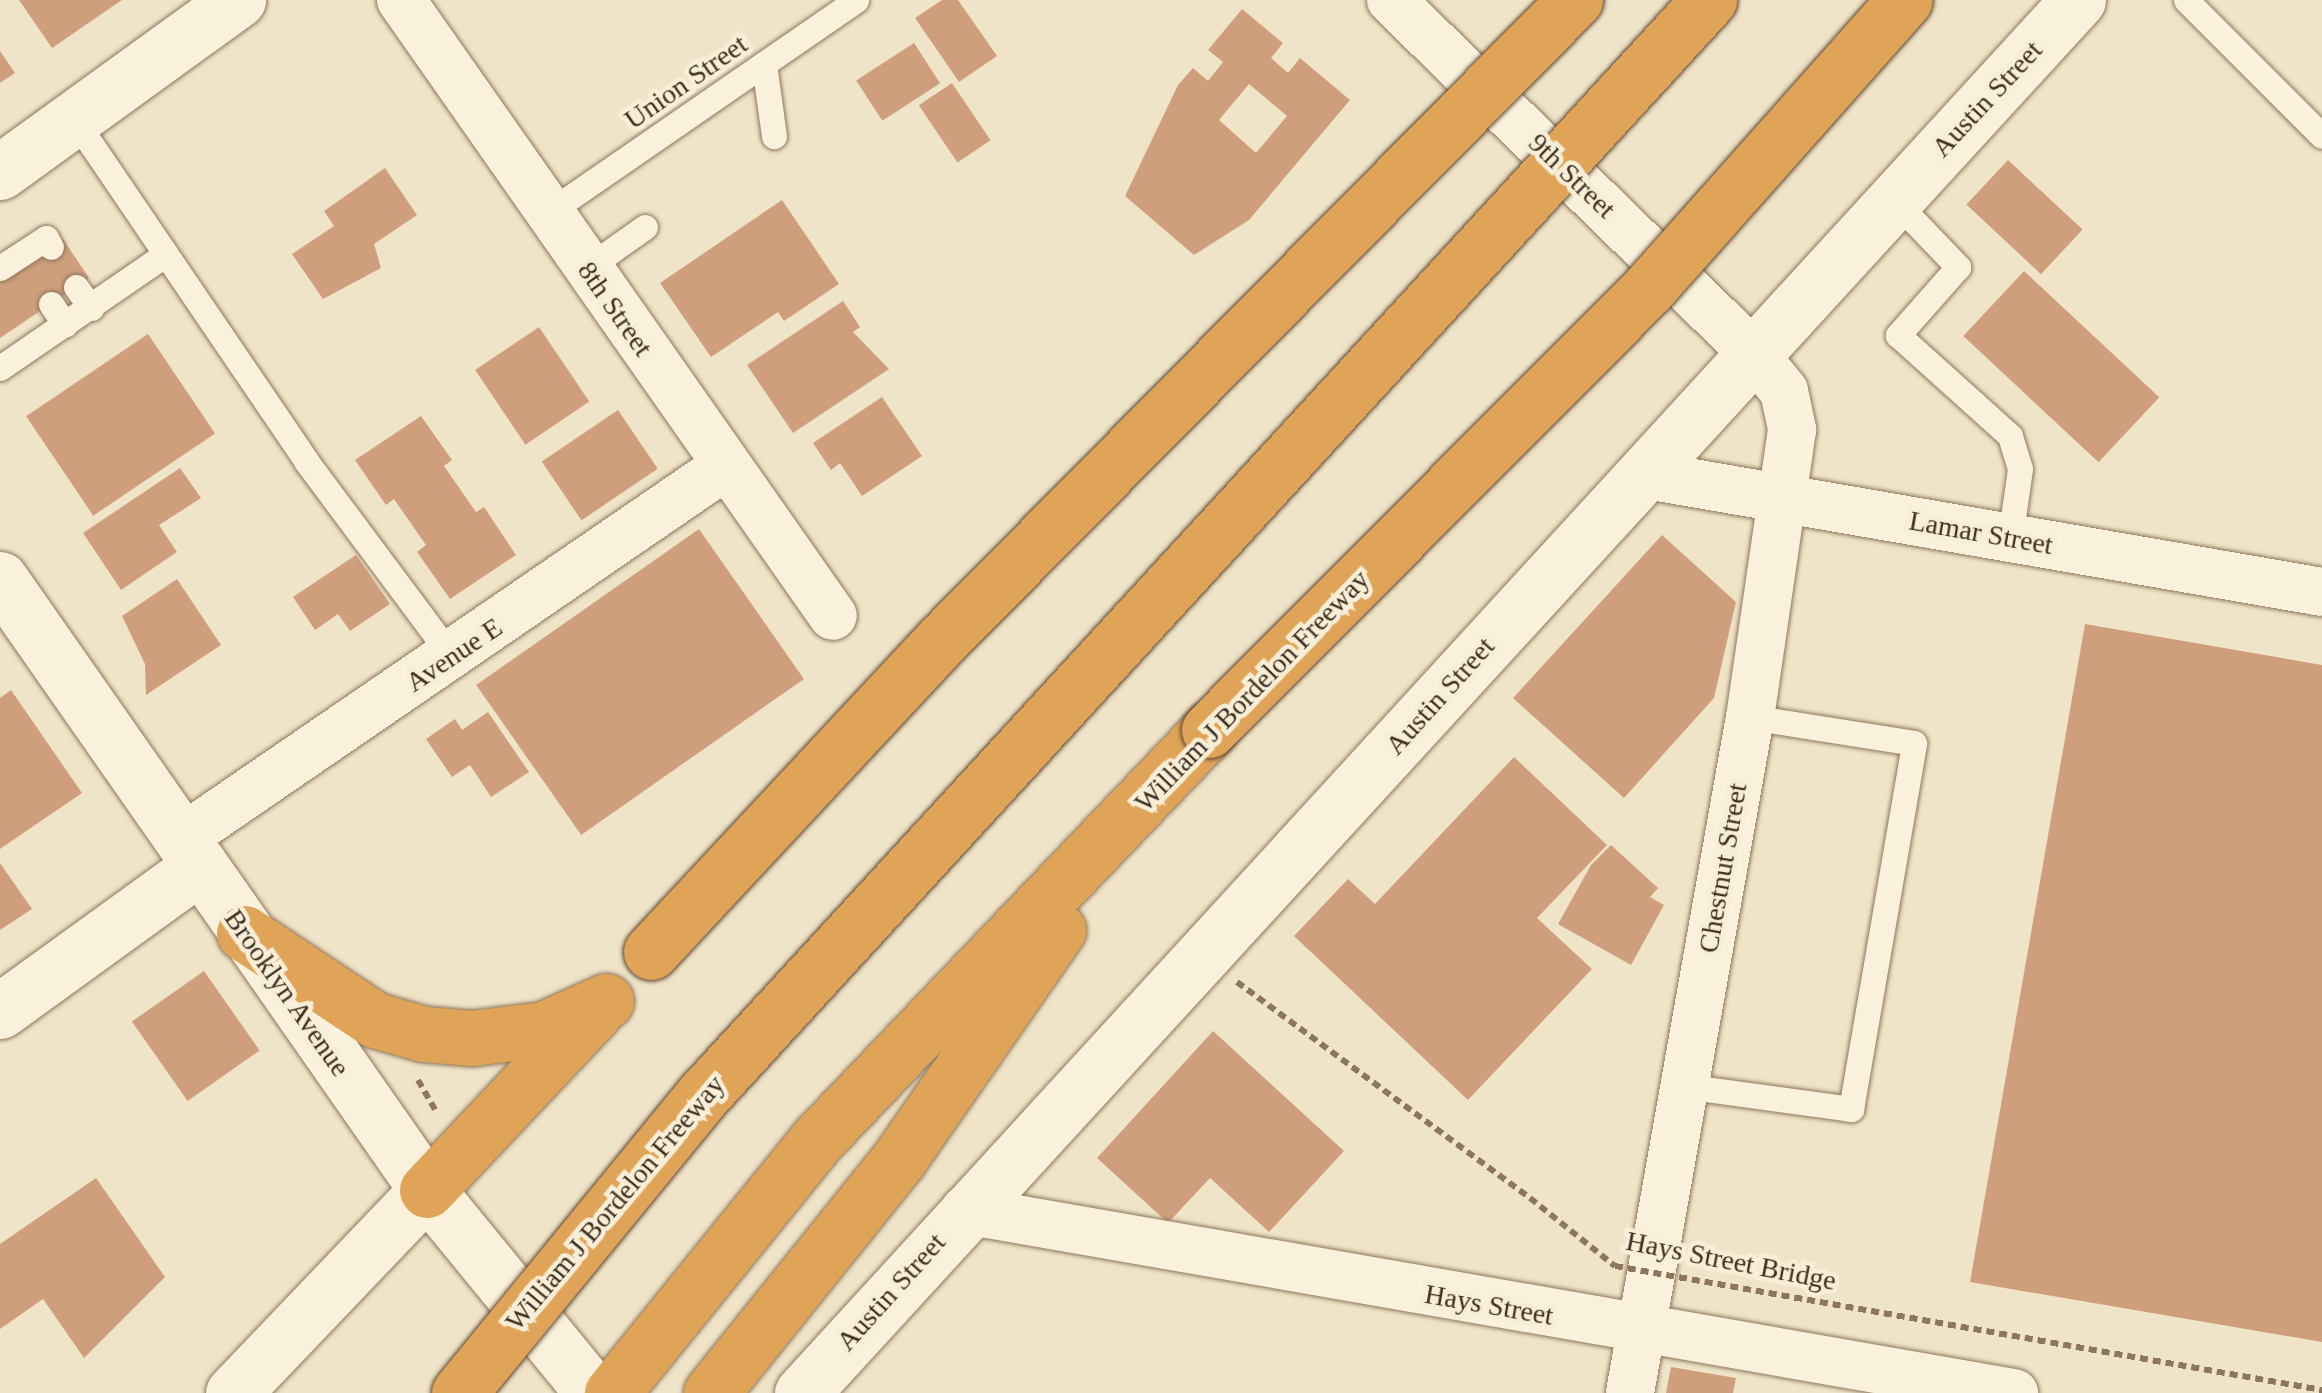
<!DOCTYPE html>
<style>
body{margin:0}
#map{position:relative;width:2322px;height:1393px;overflow:hidden;background:#f0e4c8;font-family:"Times New Roman",serif}
div>[style]{position:absolute}
[style*='--x']{left:calc(var(--x)*1px);top:calc(var(--y)*1px);width:calc(var(--w)*1px);rotate:calc(var(--a)*1deg)}
.building>*{inset:0;background:#cf9f7d;transform-origin:0 0}
.path>*{height:6px;margin-top:-3px;transform-origin:0;background:repeating-linear-gradient(90deg,#8d765c 0 8px,transparent 0 13px)}
.roads{filter:drop-shadow(0 0 2px #8d765c) drop-shadow(0 0 2px #8d765c)}
.service>*{height:25px;margin:-12.5px;padding:0 12.5px;transform-origin:12.5px;border-radius:12.5px;background:#faf1dc}
.minor>*{height:48px;margin:-24px;padding:0 24px;transform-origin:24px;border-radius:24px;background:#faf1dc}
.tertiary>*{height:55px;margin:-27.5px;padding:0 27.5px;transform-origin:27.5px;border-radius:27.5px;background:#faf1dc}
.secondary>*{height:55px;margin:-27.5px;padding:0 27.5px;transform-origin:27.5px;border-radius:27.5px;background:#faf1dc}
.motorway>*{height:55px;margin:-27.5px;padding:0 27.5px;transform-origin:27.5px;border-radius:27.5px;background:#e0a458}
.path-bridge>*{height:6px;margin-top:-3px;transform-origin:0;background:repeating-linear-gradient(90deg,#8d765c 0 8px,transparent 0 13px)}
.bridges{filter:drop-shadow(0 0 2px #5b4430) drop-shadow(0 0 2px #5b4430)}
.motorway-bridge>*{height:55px;margin:-27.5px;padding:0 27.5px;transform-origin:27.5px;border-radius:27.5px;background:#e0a458}
span{translate:-50% -50%;white-space:nowrap;text-align:center;line-height:1.15;-webkit-text-stroke:9px #f7eed8;paint-order:stroke}
.street-label{font-size:28px;color:#3d2e20}
</style>
<div id="map">
<div class="building">
<div style="clip-path:polygon(19px 0,122px 0,52px 48px)"></div>
<div style="clip-path:polygon(942px 0,958px 0,997px 56px,959px 82px,915px 18px)"></div>
<div style="clip-path:polygon(evenodd,1242px 9px,1283px 43px,1271px 58px,1288px 73px,1300px 58px,1350px 100px,1249px 220px,1194px 255px,1125px 196px,1178px 85px,1193px 68px,1208px 81px,1223px 62px,1208px 50px,1242px 9px,1249px 84px,1287px 116px,1256px 153px,1219px 120px,1249px 84px)"></div>
<div style="left:914px;top:43px;width:48px;height:69px;rotate:57deg"></div>
<div style="clip-path:polygon(0 51px,15px 73px,0 83px)"></div>
<div style="left:952px;top:83px;width:69px;height:40px;rotate:56deg"></div>
<div style="left:2008px;top:160px;width:102px;height:61px;rotate:43deg"></div>
<div style="clip-path:polygon(385px 168px,417px 215px,374px 244px,381px 268px,323px 299px,292px 254px,334px 226px,324px 211px)"></div>
<div style="clip-path:polygon(782px 200px,839px 284px,784px 321px,778px 312px,711px 357px,660px 283px)"></div>
<div style="clip-path:polygon(63px 239px,89px 278px,0 338px,0 282px)"></div>
<div style="left:2024px;top:271px;width:185px;height:89px;rotate:43deg"></div>
<div style="clip-path:polygon(843px 301px,860px 327px,853px 332px,889px 369px,793px 433px,747px 365px)"></div>
<div style="left:539px;top:327px;width:90px;height:77px;rotate:56deg"></div>
<div style="left:148px;top:334px;width:120px;height:147px;rotate:56deg"></div>
<div style="clip-path:polygon(882px 397px,922px 456px,862px 496px,840px 463px,831px 470px,813px 443px)"></div>
<div style="left:618px;top:410px;width:71px;height:92px;rotate:56deg"></div>
<div style="clip-path:polygon(421px 416px,452px 460px,444px 466px,476px 512px,484px 507px,516px 555px,450px 599px,417px 552px,426px 545px,394px 499px,386px 505px,355px 460px)"></div>
<div style="clip-path:polygon(180px 468px,201px 498px,159px 525px,177px 552px,121px 590px,83px 533px)"></div>
<div style="left:699px;top:529px;width:183px;height:272px;rotate:55deg"></div>
<div style="clip-path:polygon(1662px 535px,1736px 602px,1714px 698px,1624px 798px,1513px 698px)"></div>
<div style="clip-path:polygon(356px 555px,390px 604px,350px 631px,338px 614px,315px 630px,293px 597px)"></div>
<div style="clip-path:polygon(177px 579px,221px 645px,146px 695px,145px 664px,122px 616px)"></div>
<div style="clip-path:polygon(2085px 624px,2322px 665px,2322px 1342px,1970px 1282px)"></div>
<div style="clip-path:polygon(11px 690px,82px 793px,0 849px,0 698px)"></div>
<div style="clip-path:polygon(488px 712px,529px 772px,491px 797px,470px 765px,452px 777px,426px 739px,455px 719px,462px 730px)"></div>
<div style="clip-path:polygon(1514px 757px,1607px 845px,1537px 918px,1592px 969px,1468px 1100px,1294px 936px,1348px 879px,1375px 904px)"></div>
<div style="clip-path:polygon(1611px 845px,1658px 888px,1650px 897px,1664px 905px,1631px 965px,1558px 924px,1591px 865px)"></div>
<div style="clip-path:polygon(0 863px,32px 909px,0 930px)"></div>
<div style="left:204px;top:971px;width:97px;height:88px;rotate:55deg"></div>
<div style="clip-path:polygon(1213px 1031px,1344px 1151px,1269px 1232px,1210px 1178px,1168px 1223px,1097px 1158px)"></div>
<div style="clip-path:polygon(96px 1178px,165px 1277px,84px 1358px,43px 1299px,0 1329px,0 1244px)"></div>
<div style="clip-path:polygon(1671px 1367px,1736px 1378px,1733px 1393px,1666px 1393px)"></div>
</div>
<div class="path">
<div style="--x:1237;--y:982;--w:364;--a:36.4"></div>
<div style="--x:418;--y:1080;--w:38;--a:60"></div>
</div>
<div class="roads">
<div class="service">
<div style="--x:2186;--y:0;--w:192;--a:45"></div>
<div style="--x:764;--y:64;--w:73;--a:82.1"></div>
<div style="--x:74;--y:119;--w:413;--a:55.8"></div>
<div style="--x:306;--y:461;--w:244;--a:53.3"></div>
<div style="--x:1894;--y:200;--w:93;--a:46.3"></div>
<div style="--x:1958;--y:267;--w:91;--a:131.4"></div>
<div style="--x:1898;--y:335;--w:151;--a:42"></div>
<div style="--x:2010;--y:436;--w:34;--a:73"></div>
<div style="--x:2020;--y:469;--w:70;--a:98.2"></div>
<div style="--x:549;--y:212;--w:373;--a:-34.6"></div>
<div style="--x:0;--y:268;--w:55;--a:-33.1"></div>
<div style="--x:46;--y:238;--w:10;--a:61"></div>
<div style="--x:587;--y:268;--w:71;--a:-35.3"></div>
<div style="--x:76;--y:287;--w:26;--a:54"></div>
<div style="--x:51;--y:304;--w:25;--a:56"></div>
<div style="--x:0;--y:368;--w:201;--a:-34.5"></div>
<div style="--x:1684;--y:1086;--w:169;--a:7.8"></div>
<div style="--x:1851;--y:1109;--w:371;--a:-80.2"></div>
<div style="--x:1914;--y:743;--w:166;--a:-171"></div>
</div>
<div class="minor">
<div style="--x:401;--y:0;--w:752;--a:54.96"></div>
<div style="--x:1391;--y:0;--w:506;--a:44.28"></div>
<div style="--x:1753;--y:353;--w:49;--a:50.8"></div>
<div style="--x:1784;--y:391;--w:40;--a:78"></div>
<div style="--x:1792;--y:430;--w:290;--a:98.3"></div>
<div style="--x:1750;--y:717;--w:687;--a:100.07"></div>
<div style="--x:1641;--y:474;--w:691;--a:9.83"></div>
<div style="--x:181;--y:839;--w:658;--a:-34.41"></div>
<div style="--x:965;--y:1210;--w:1065;--a:9.9"></div>
</div>
<div class="tertiary">
<div style="--x:0;--y:172;--w:294;--a:-35.9"></div>
<div style="--x:0;--y:579;--w:745;--a:55.05"></div>
<div style="--x:427;--y:1190;--w:262;--a:50.7"></div>
<div style="--x:0;--y:1011;--w:246;--a:-35.9"></div>
<div style="--x:802;--y:1393;--w:1889;--a:-47.51"></div>
</div>
<div class="secondary">
<div style="--x:233;--y:1393;--w:281;--a:-46.3"></div>
</div>
<div class="motorway">
<div style="--x:244;--y:933;--w:157;--a:33.6"></div>
<div style="--x:375;--y:1020;--w:51;--a:15.9"></div>
<div style="--x:424;--y:1034;--w:48;--a:4.8"></div>
<div style="--x:472;--y:1038;--w:73;--a:-7.1"></div>
<div style="--x:544;--y:1029;--w:68;--a:-24.3"></div>
<div style="--x:427;--y:1190;--w:245;--a:-46.7"></div>
<div style="--x:612;--y:1393;--w:324;--a:-51"></div>
<div style="--x:816;--y:1141;--w:569;--a:-46.28"></div>
<div style="--x:711;--y:1393;--w:300;--a:-51.2"></div>
<div style="--x:899;--y:1159;--w:279;--a:-55.2"></div>
</div>
</div>
<div class="path-bridge">
<div style="--x:1530;--y:1198;--w:109;--a:38.7"></div>
<div style="--x:1615;--y:1266;--w:718;--a:9.95"></div>
</div>
<div class="bridges">
<div class="motorway-bridge">
<div style="--x:1209;--y:730;--w:624;--a:-45.13"></div>
<div style="--x:1649;--y:288;--w:385;--a:-48.4"></div>
<div style="--x:651;--y:952;--w:428;--a:-47"></div>
<div style="--x:943;--y:639;--w:899;--a:-45.32"></div>
<div style="--x:459;--y:1393;--w:387;--a:-50.7"></div>
<div style="--x:704;--y:1094;--w:1486;--a:-47.43"></div>
</div>
</div>
<div class="street-label">
<span style="left:686px;top:82px;rotate:-35deg">Union Street</span>
<span style="left:1987px;top:99px;rotate:-47deg">Austin Street</span>
<span style="left:1572px;top:176px;rotate:44deg">9th Street</span>
<span style="left:615px;top:309px;rotate:55deg">8th Street</span>
<span style="left:1981px;top:533px;rotate:10deg">Lamar Street</span>
<span style="left:454px;top:655px;rotate:-34deg">Avenue E</span>
<span style="left:1252px;top:691px;rotate:-46deg">William J Bordelon Freeway</span>
<span style="left:1440px;top:696px;rotate:-48deg">Austin Street</span>
<span style="left:1723px;top:868px;rotate:-80deg">Chestnut Street</span>
<span style="left:287px;top:993px;rotate:55deg">Brooklyn Avenue</span>
<span style="left:615px;top:1203px;rotate:-50deg">William J Bordelon Freeway</span>
<span style="left:1731px;top:1261px;rotate:11deg">Hays Street Bridge</span>
<span style="left:891px;top:1292px;rotate:-48deg">Austin Street</span>
<span style="left:1489px;top:1305px;rotate:10deg">Hays Street</span>
</div>
</div>
